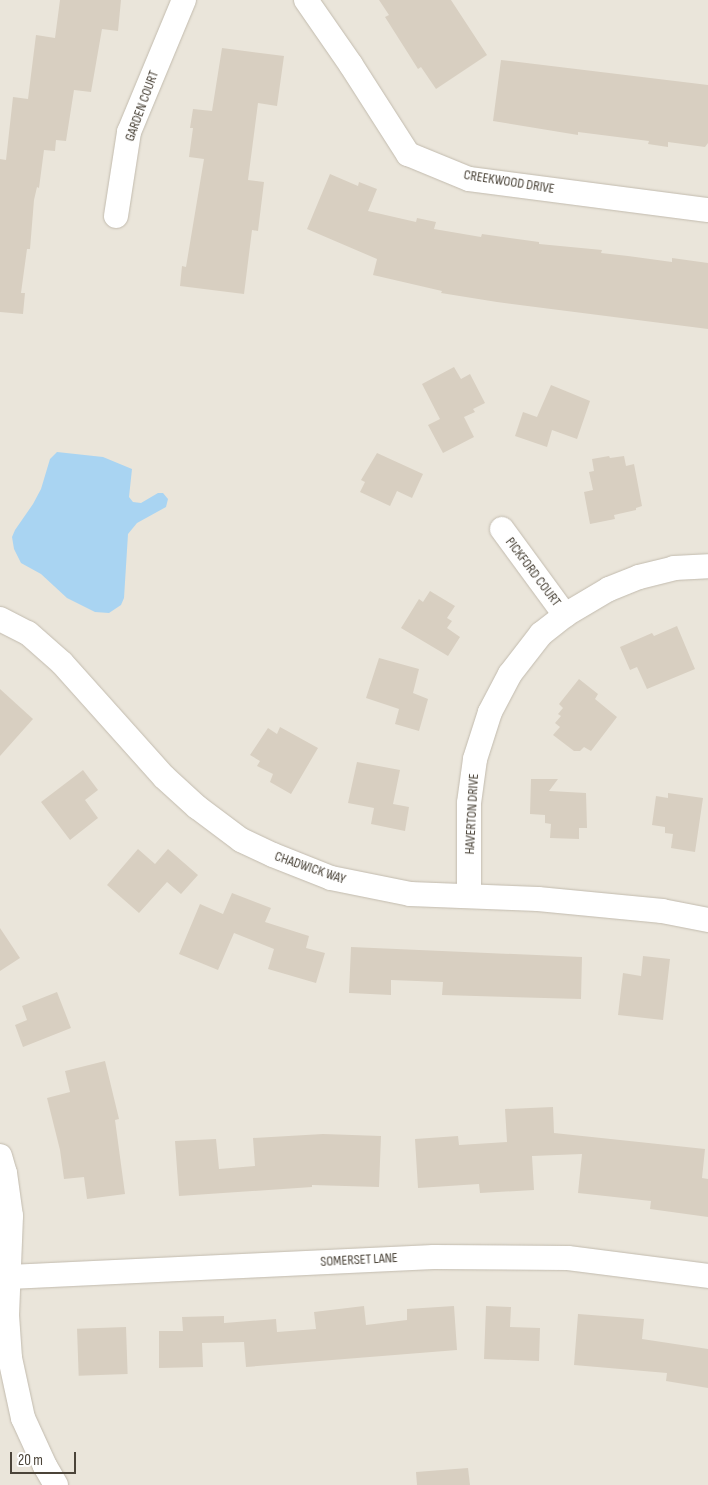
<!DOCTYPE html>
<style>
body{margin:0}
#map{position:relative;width:708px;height:1485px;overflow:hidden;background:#f6f3ec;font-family:"Sofia Sans Condensed",sans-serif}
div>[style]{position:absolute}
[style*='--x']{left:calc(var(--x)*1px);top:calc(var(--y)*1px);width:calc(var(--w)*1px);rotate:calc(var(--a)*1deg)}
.residential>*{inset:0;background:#eae5da;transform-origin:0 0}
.water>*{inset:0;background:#a9d4f2}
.building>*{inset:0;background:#d8cfc1;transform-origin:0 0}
.roads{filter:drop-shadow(0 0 1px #c2bbae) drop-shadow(0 0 1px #c2bbae)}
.street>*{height:24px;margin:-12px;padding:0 12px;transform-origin:12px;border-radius:12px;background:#fff}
span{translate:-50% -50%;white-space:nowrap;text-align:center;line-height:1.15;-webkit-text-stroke:4.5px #fff;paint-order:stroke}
.street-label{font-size:14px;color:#4b4439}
.scale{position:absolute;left:10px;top:1452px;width:66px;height:22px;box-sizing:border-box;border:2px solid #4b4439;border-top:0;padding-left:6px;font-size:15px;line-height:18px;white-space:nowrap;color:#4b4439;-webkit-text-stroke:4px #fff;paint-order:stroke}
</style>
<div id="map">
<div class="residential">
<div style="left:0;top:0;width:708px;height:1485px"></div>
</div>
<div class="water">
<div style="clip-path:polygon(57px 452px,103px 457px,132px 469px,129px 497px,133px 502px,141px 503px,158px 493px,163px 493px,168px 499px,166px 507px,137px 523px,128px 534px,124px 598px,121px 605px,109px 613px,95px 612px,67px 598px,41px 574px,21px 563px,14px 549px,12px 537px,15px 530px,33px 504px,41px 489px,50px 459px)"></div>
</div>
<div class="building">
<div style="clip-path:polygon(60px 0,121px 0,118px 31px,102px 29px,91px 92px,74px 90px,66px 141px,56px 140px,55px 151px,44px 150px,39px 188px,37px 187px,34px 200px,30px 249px,27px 249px,21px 293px,25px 293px,23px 314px,0 312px,0 159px,6px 160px,13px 97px,28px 99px,36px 35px,55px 38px)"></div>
<div style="clip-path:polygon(379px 0,451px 0,487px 55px,436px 89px,421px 67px,418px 69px,385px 17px,389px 15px)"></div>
<div style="clip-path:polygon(222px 48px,284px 56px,277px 106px,258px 103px,248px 180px,264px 182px,258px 231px,252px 230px,244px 294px,180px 286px,182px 266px,186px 267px,204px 159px,189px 157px,193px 128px,190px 128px,193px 109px,212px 111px)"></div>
<div style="clip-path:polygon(501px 60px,708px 85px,708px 143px,705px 147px,668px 142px,668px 147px,648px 144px,649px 141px,578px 132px,578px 135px,493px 121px)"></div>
<div style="clip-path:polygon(330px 174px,358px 186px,359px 182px,377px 189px,368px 211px,416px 222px,417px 218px,436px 222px,434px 229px,481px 237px,482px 234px,539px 242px,539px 244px,602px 250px,601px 253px,628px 256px,672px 262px,672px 258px,708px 263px,708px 329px,497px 302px,441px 293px,442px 291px,373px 275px,377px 259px,307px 229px)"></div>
<div style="clip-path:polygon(454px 367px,461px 379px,470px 374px,485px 403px,473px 409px,475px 412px,464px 417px,474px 437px,443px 453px,428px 425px,440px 419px,422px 384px)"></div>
<div style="clip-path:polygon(551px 385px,590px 401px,577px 439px,552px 430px,547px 447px,515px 436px,523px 412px,537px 417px)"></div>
<div style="clip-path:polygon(377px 453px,423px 474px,412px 498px,397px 491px,390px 506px,360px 492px,365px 482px,361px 480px)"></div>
<div style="clip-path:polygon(609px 456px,610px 458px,624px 456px,626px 466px,634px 464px,642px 506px,636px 508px,636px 510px,614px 515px,615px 519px,590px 524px,584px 492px,593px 490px,589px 472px,594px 471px,592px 459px)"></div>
<div style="clip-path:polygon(430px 591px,455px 606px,447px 618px,452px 621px,447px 628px,460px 637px,448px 656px,401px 628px,419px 599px,423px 602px)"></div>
<div style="clip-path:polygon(677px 626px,695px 669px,647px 689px,637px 667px,630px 670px,620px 647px,652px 633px,654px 636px)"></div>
<div style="clip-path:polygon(379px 658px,419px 669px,413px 693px,428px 699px,419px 731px,395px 724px,399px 709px,366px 698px)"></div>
<div style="clip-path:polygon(579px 679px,598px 694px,595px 699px,617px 717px,591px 751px,584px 747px,580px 751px,574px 751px,553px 735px,560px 727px,555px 723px,561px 716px,558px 714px,563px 708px,559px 704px)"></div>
<div style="clip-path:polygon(0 689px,33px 719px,0 756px)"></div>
<div style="clip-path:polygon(280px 727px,318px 748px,291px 794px,270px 782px,273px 774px,257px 766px,260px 761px,250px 755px,268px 728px,277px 734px)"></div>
<div style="clip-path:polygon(357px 762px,400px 770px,393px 804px,409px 807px,405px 831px,371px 824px,374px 808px,348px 803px)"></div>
<div style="clip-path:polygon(83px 770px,98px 790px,85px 800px,98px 818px,70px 840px,41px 802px)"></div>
<div style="clip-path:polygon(531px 779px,558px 779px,549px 791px,586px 793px,587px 828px,579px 828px,579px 839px,550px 838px,551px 824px,545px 823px,545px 815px,530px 814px)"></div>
<div style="clip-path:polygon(668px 793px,703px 798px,695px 852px,671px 848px,673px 834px,665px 833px,665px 827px,652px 825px,656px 796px,668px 798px)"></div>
<div style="clip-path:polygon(138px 849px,155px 864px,168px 849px,198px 875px,181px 894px,167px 882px,139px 913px,107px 885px)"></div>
<div style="clip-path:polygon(232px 893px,271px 908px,265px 922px,309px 936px,306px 948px,325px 953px,316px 983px,268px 969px,274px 949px,234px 933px,218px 970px,179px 954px,200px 904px,223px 914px)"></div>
<div style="clip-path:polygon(0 928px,20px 958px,0 971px)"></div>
<div style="clip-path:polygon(351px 947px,582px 957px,581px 999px,442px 995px,443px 982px,391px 980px,391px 995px,349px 993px)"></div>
<div style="clip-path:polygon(643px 956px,670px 959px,663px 1020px,618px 1015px,623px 973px,641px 976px)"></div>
<div style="clip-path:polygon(57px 992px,71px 1028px,23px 1047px,15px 1025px,27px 1020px,22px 1006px)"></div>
<div style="clip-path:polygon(105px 1061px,119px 1119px,115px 1120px,125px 1194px,87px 1199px,84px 1177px,64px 1179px,60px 1150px,47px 1098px,70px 1092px,65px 1071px)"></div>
<div style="clip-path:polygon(553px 1107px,554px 1133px,705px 1149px,702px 1178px,708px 1179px,708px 1217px,650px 1209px,651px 1201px,578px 1193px,582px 1154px,532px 1156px,534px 1190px,480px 1193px,479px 1184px,418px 1188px,415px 1139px,458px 1136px,459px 1145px,507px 1142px,505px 1109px)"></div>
<div style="clip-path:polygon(323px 1134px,381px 1136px,379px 1187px,312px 1185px,312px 1187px,179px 1196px,175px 1141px,216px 1139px,219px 1169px,255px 1166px,253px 1138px)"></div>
<div style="clip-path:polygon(364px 1306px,366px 1325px,407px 1320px,407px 1309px,454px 1306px,457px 1350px,246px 1367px,244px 1342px,202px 1343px,203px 1367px,159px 1368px,159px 1331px,183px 1331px,182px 1317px,224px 1316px,224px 1323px,276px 1319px,277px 1332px,316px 1329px,314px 1312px)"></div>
<div style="clip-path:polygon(486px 1306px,511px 1307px,510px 1327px,540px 1328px,539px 1361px,484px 1359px)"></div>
<div style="clip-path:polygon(578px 1314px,644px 1319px,642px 1339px,708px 1349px,708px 1388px,666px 1381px,667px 1373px,574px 1365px)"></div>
<div style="left:126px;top:1327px;width:47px;height:49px;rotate:88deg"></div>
<div style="clip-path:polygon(468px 1468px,470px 1485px,417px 1485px,416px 1472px)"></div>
</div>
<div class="roads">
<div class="street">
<div style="--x:306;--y:0;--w:79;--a:55.3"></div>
<div style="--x:351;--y:65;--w:106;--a:57.4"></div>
<div style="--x:408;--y:154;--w:66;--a:22.3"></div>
<div style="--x:469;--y:179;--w:241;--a:7.4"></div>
<div style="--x:116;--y:216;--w:85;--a:-81.2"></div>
<div style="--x:129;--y:132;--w:143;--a:-67.4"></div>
<div style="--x:502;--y:529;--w:107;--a:53.8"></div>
<div style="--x:0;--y:619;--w:31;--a:27"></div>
<div style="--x:28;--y:633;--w:45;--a:41.4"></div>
<div style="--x:62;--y:663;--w:153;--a:48.2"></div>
<div style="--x:164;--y:777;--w:45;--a:42.3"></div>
<div style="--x:197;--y:807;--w:55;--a:36.9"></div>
<div style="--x:241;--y:840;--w:35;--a:25"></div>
<div style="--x:273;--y:855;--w:62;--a:21.6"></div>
<div style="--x:331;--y:878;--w:81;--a:11.4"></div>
<div style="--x:410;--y:894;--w:128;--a:2.2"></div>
<div style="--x:538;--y:899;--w:125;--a:5.5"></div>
<div style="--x:662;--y:911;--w:47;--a:11.1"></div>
<div style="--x:469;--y:896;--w:93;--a:-90"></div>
<div style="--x:469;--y:803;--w:44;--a:-82.2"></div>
<div style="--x:475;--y:759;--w:49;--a:-72.3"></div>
<div style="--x:490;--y:712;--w:43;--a:-62.2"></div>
<div style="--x:510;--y:674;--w:51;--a:-52.2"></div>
<div style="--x:541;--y:634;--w:31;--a:-38"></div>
<div style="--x:565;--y:615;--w:51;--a:-30.6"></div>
<div style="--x:609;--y:589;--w:32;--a:-22"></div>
<div style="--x:639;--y:577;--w:36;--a:-14"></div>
<div style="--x:674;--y:568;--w:34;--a:-3"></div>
<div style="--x:0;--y:1156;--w:18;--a:74"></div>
<div style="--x:5;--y:1173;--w:43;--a:82.1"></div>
<div style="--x:11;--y:1216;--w:99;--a:92.3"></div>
<div style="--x:7;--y:1315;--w:43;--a:86"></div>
<div style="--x:10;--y:1358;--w:61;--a:77.8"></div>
<div style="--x:23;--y:1418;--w:53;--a:65.4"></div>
<div style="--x:45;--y:1466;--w:22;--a:60"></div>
<div style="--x:9;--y:1277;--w:425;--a:-2.7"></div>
<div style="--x:434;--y:1257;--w:134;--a:0.4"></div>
<div style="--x:568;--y:1258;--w:141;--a:7.3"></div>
</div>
</div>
<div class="street-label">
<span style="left:142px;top:106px;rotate:-70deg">GARDEN COURT</span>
<span style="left:509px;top:182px;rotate:9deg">CREEKWOOD DRIVE</span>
<span style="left:533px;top:572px;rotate:53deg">PICKFORD COURT</span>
<span style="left:472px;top:814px;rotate:-87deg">HAVERTON DRIVE</span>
<span style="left:310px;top:868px;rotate:19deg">CHADWICK WAY</span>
<span style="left:359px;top:1260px;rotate:-3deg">SOMERSET LANE</span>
</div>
<div class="scale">20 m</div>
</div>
